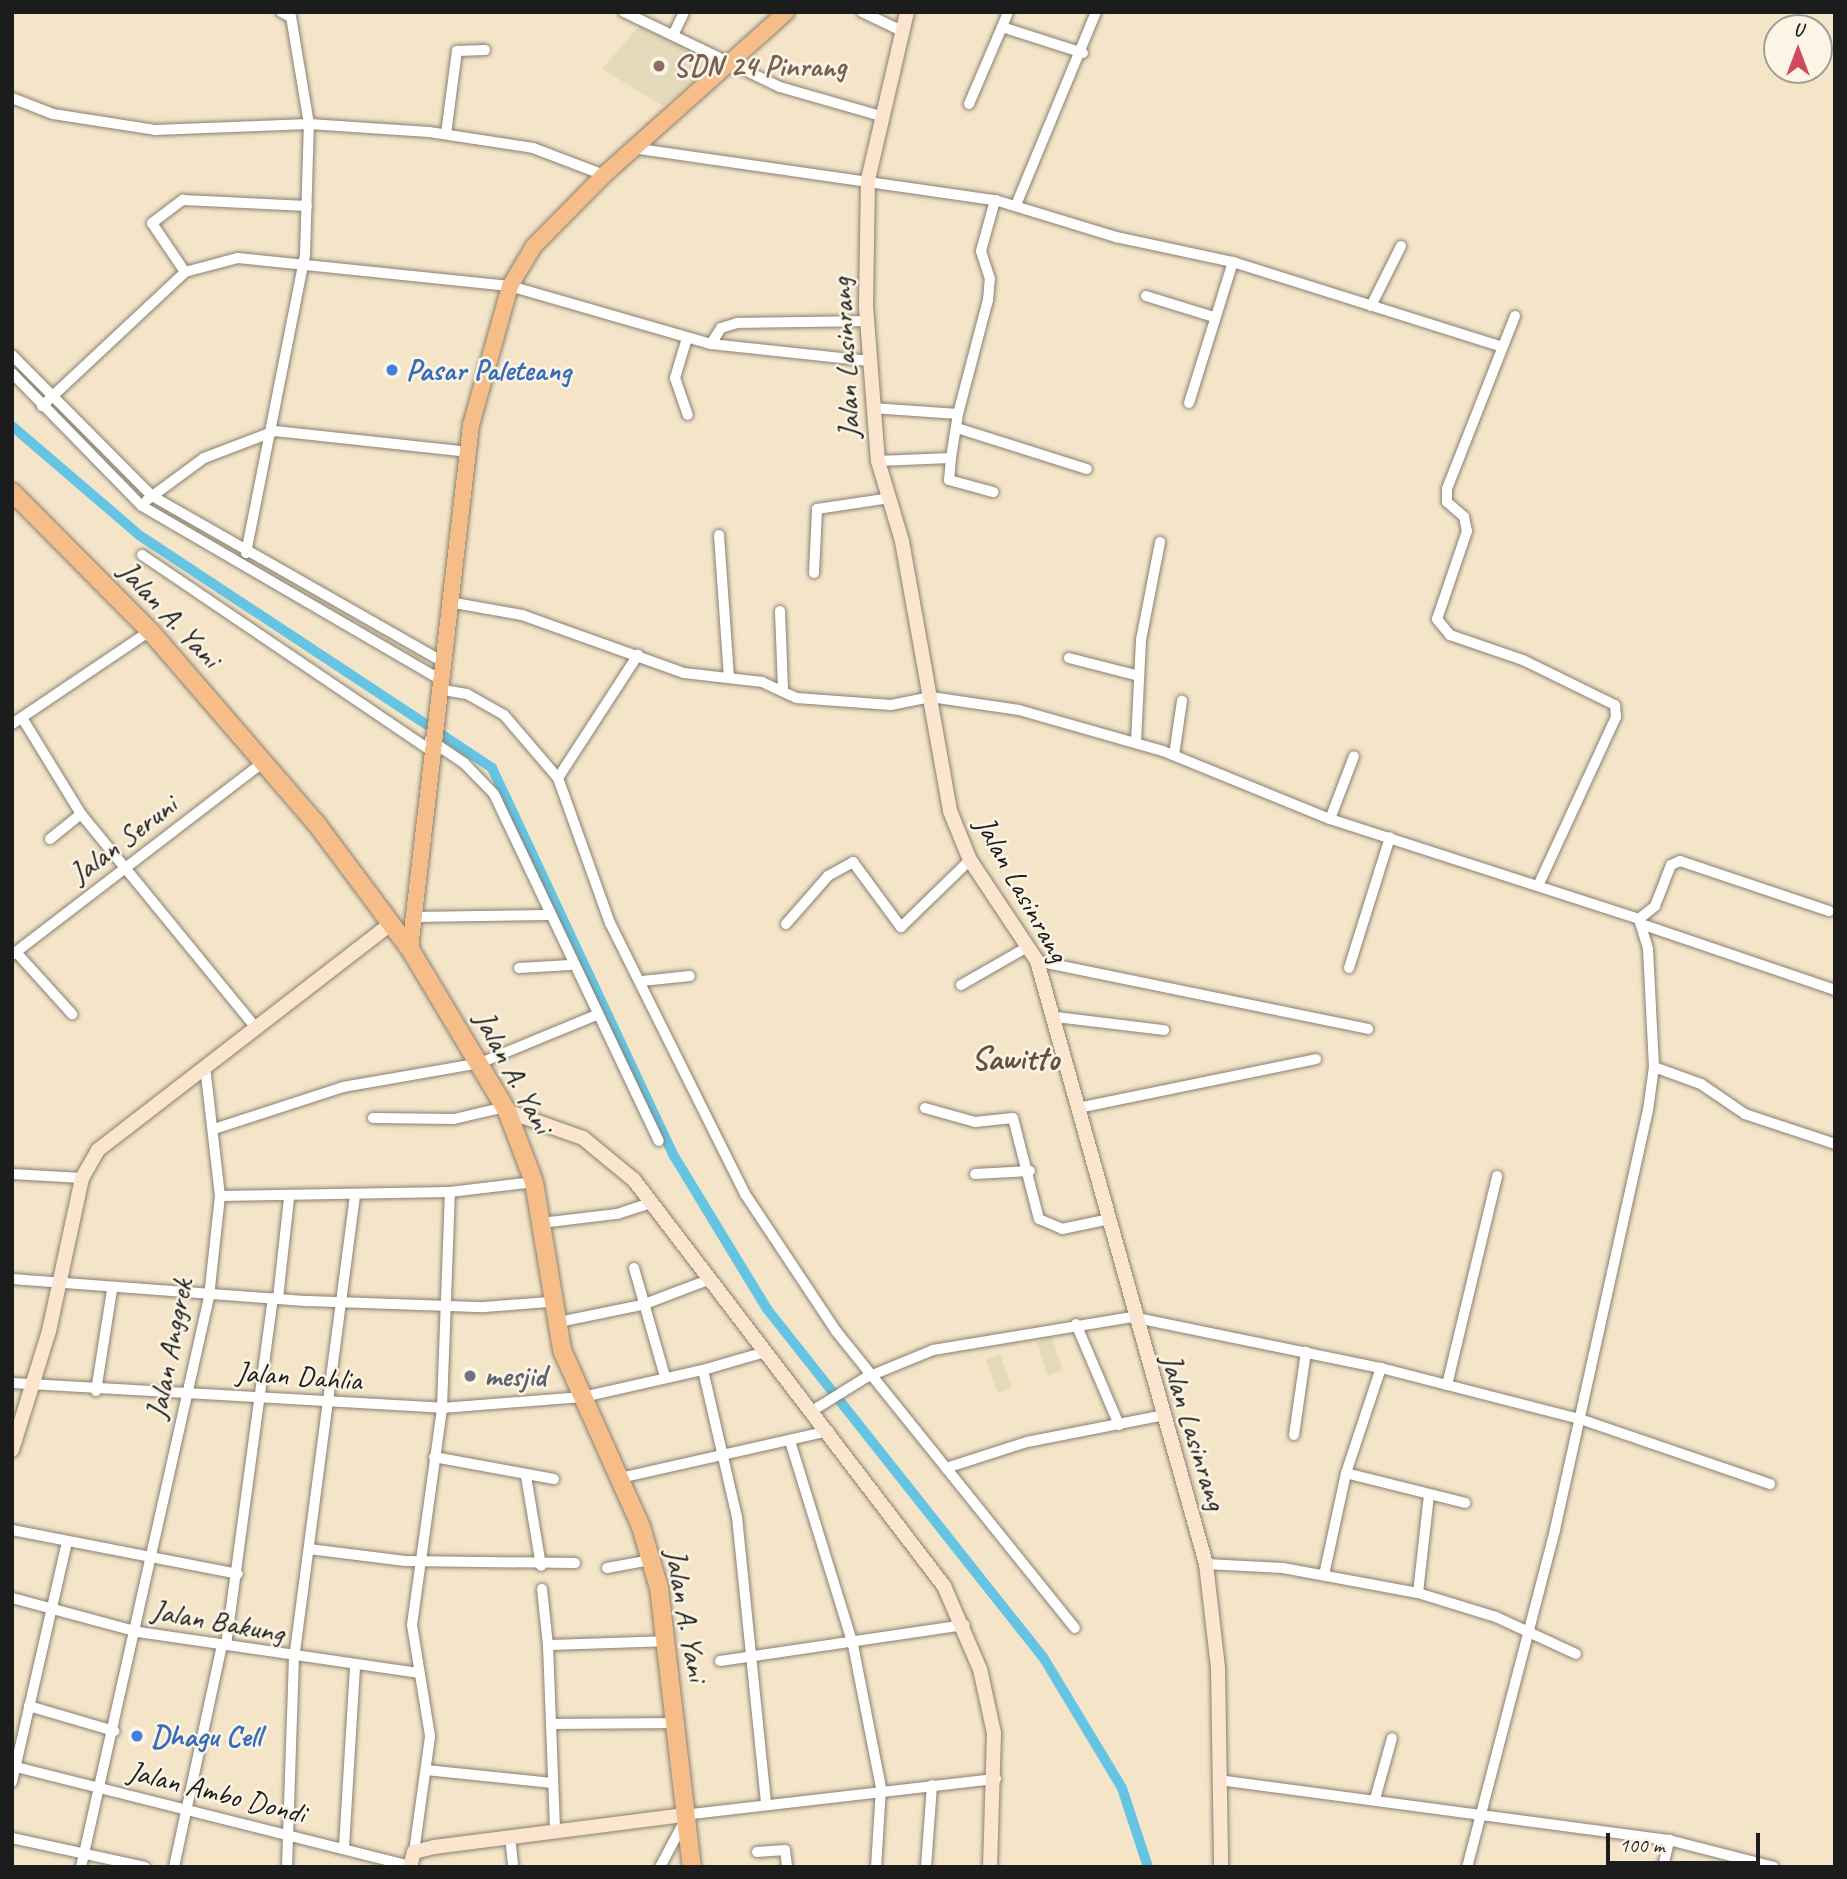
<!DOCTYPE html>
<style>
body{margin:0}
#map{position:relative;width:1847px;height:1879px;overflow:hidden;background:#f4e5c9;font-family:Caveat,sans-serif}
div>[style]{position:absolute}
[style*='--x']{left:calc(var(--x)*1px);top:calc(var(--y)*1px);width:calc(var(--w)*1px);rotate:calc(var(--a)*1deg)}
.built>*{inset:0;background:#e4dbba;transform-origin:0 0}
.canal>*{height:10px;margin:-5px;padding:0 5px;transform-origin:5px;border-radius:5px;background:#65c4e3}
.roads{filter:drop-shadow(0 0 2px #888072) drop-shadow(0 0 2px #888072)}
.street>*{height:10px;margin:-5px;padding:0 5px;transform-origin:5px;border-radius:5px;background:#fff}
.secondary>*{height:14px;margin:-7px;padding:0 7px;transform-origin:7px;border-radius:7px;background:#fce5cf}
.primary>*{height:16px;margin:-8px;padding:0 8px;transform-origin:8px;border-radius:8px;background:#f7bd88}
.highway>*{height:18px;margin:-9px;padding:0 9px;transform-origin:9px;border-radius:9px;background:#f7bd88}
.dots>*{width:19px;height:19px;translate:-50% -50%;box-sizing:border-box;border:4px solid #fcf5e5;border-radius:50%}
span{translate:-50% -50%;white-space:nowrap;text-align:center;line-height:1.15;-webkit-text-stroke:5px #fcf5e5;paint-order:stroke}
.education-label{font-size:30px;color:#785e54;font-weight:700}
.left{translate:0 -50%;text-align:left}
.street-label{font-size:30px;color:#1c1c1c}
.shop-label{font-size:30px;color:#366cbe;font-weight:700}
.worship-label{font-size:30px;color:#5b616d;font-weight:700}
.quarter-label{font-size:33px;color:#65513e;font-weight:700}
.frame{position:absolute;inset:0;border:14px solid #1c1c1c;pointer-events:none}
.north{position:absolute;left:1763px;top:14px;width:70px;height:70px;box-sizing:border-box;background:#fcf5e5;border:2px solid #a29e95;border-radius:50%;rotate:0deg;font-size:19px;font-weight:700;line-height:28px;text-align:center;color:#1c1c1c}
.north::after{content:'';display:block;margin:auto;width:24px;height:32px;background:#d1495b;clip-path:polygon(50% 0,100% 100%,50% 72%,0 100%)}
.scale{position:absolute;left:1606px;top:1833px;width:154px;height:32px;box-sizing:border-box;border:4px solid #1c1c1c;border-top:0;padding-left:9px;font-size:21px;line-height:24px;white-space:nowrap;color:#1c1c1c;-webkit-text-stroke:5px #fcf5e5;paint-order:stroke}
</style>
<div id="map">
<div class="built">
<div style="clip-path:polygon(641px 24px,717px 63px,663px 106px,602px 69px)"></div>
<div style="left:1052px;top:1337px;width:35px;height:16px;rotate:72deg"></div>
<div style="left:1000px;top:1354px;width:36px;height:15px;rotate:71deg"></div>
</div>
<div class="canal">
<div style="--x:12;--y:426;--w:167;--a:40.6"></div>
<div style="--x:139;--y:535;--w:423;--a:33.4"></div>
<div style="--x:492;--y:768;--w:429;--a:64.9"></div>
<div style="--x:674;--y:1156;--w:179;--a:58.7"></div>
<div style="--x:767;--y:1309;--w:444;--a:51.6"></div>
<div style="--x:1043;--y:1657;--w:153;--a:58.9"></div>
<div style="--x:1122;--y:1788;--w:83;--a:71.8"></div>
</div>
<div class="roads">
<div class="street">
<div style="--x:624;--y:12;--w:173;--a:25.7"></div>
<div style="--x:780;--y:87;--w:105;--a:16"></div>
<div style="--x:862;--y:12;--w:44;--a:25.4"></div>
<div style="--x:1002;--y:27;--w:16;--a:-68"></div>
<div style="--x:673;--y:35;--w:25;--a:-64"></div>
<div style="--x:12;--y:98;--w:44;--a:21.3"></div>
<div style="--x:53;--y:114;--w:103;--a:8.9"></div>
<div style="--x:155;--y:130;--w:154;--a:-2.2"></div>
<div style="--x:309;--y:124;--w:120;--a:3.8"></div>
<div style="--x:429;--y:132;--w:105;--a:8.7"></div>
<div style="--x:533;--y:148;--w:76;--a:20.8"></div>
<div style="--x:969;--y:104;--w:84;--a:-66.8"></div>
<div style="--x:1002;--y:27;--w:85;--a:17.8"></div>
<div style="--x:446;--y:134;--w:84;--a:-82.5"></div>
<div style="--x:457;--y:51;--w:28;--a:-2"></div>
<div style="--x:632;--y:148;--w:367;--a:8.2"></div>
<div style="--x:995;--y:200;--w:127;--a:17"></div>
<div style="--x:1116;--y:237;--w:120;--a:12.1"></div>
<div style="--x:1233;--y:262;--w:282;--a:17.5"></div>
<div style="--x:1016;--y:205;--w:209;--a:-67.5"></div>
<div style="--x:185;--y:272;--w:59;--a:-124"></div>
<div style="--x:152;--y:223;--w:39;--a:-37"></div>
<div style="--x:183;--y:200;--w:124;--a:2.8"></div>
<div style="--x:1146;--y:296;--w:71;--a:17.2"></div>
<div style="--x:1371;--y:306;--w:67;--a:-63.4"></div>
<div style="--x:1515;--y:316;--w:186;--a:111.5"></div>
<div style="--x:1447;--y:489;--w:13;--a:90"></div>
<div style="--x:1447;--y:502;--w:23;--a:41"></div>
<div style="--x:1464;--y:517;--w:14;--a:78"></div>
<div style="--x:1467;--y:531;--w:93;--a:108.8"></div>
<div style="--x:1437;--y:619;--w:21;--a:51"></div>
<div style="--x:1450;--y:635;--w:77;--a:18.9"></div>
<div style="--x:1523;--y:660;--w:102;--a:26.1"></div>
<div style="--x:1615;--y:705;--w:12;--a:85"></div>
<div style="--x:1616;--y:717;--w:184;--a:114.8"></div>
<div style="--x:687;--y:338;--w:42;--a:106.7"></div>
<div style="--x:675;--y:378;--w:39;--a:71"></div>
<div style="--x:711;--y:344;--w:19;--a:-58"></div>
<div style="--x:721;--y:328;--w:17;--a:-17"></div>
<div style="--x:737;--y:323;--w:130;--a:-0.9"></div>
<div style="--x:12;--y:355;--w:199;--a:45.2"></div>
<div style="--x:152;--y:496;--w:333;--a:29.7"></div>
<div style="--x:12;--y:373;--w:186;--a:45.7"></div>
<div style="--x:142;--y:506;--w:342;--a:30.2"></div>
<div style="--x:1189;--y:403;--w:148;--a:-72.7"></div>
<div style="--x:42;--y:406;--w:196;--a:-43.1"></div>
<div style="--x:185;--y:272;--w:55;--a:-14.8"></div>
<div style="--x:238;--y:258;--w:273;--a:5.9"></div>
<div style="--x:510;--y:286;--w:209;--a:16.1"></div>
<div style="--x:711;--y:344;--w:159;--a:6.1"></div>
<div style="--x:872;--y:408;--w:86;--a:4"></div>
<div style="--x:958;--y:414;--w:118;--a:-75.3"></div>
<div style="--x:988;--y:300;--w:21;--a:-85"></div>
<div style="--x:990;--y:279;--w:29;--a:-108"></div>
<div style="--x:981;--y:251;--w:53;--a:-74.6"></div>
<div style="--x:957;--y:428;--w:136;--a:17.5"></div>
<div style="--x:951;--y:458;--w:22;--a:95"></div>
<div style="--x:949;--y:480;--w:46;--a:15.3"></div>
<div style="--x:878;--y:461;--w:73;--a:-2.4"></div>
<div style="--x:951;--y:458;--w:45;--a:-81"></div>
<div style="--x:147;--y:500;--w:71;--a:-36.4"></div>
<div style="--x:204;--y:458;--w:76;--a:-20.8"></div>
<div style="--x:275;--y:431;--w:193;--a:6.2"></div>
<div style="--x:719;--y:535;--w:143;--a:86"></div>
<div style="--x:246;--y:553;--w:304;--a:-78.8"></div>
<div style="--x:305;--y:255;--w:131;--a:-88.3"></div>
<div style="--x:309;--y:124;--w:109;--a:-99.5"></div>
<div style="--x:291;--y:17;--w:11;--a:-153"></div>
<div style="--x:142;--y:555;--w:346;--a:34.1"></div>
<div style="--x:814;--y:573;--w:64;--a:-87.3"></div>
<div style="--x:817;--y:509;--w:75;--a:-8.5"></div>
<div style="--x:449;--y:602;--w:74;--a:10.1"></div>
<div style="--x:522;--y:615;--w:172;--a:19.7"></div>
<div style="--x:684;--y:673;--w:79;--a:6.6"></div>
<div style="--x:762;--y:682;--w:38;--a:25"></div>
<div style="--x:797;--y:698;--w:94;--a:4.3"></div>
<div style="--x:891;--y:705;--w:41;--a:-11.3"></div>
<div style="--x:931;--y:697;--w:89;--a:8.4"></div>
<div style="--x:1019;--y:710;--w:150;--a:15.9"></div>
<div style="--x:1163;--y:751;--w:180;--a:22.2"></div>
<div style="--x:1330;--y:819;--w:325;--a:17.9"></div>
<div style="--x:1639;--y:919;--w:31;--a:73"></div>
<div style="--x:1648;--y:949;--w:118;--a:87.1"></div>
<div style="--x:1654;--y:1067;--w:43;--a:97.9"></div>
<div style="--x:1648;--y:1110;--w:430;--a:102.5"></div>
<div style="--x:1555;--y:1530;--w:348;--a:104.6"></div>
<div style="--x:780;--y:611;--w:77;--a:87.8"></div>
<div style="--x:1069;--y:658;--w:72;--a:14.4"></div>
<div style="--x:438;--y:689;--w:29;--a:10"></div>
<div style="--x:467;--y:694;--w:43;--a:29.6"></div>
<div style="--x:504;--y:715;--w:83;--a:49.4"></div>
<div style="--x:558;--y:778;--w:154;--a:70.3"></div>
<div style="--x:610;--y:923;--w:303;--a:63.5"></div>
<div style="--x:745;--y:1194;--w:164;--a:56.4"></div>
<div style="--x:836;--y:1331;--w:381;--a:51.2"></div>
<div style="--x:24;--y:721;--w:109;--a:58.5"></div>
<div style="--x:81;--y:814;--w:276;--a:50.7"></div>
<div style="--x:12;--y:724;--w:166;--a:-34"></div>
<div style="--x:430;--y:740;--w:41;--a:34.1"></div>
<div style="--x:464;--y:763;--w:43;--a:45.9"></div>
<div style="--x:494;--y:794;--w:384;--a:64.6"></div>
<div style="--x:1136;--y:742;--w:102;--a:-87.2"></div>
<div style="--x:1141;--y:640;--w:100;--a:-79"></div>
<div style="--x:1174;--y:755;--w:55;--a:-81.6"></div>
<div style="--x:558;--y:778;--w:147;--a:-57"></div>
<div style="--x:1330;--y:819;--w:67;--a:-69.1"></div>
<div style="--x:50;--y:839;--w:40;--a:-39"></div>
<div style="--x:413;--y:917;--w:134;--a:-0.9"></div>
<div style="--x:1639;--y:919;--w:21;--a:-39"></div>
<div style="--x:1655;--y:906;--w:44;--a:-68.7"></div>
<div style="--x:1671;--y:865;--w:10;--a:-24"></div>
<div style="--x:1680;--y:861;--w:157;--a:18.6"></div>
<div style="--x:786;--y:924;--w:64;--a:-48.8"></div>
<div style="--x:828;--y:876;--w:29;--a:-29"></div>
<div style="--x:853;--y:862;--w:81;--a:53.6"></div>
<div style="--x:901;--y:927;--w:96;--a:-44.2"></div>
<div style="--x:1644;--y:925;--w:202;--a:18.8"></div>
<div style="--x:16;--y:952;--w:84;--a:47.9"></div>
<div style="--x:12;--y:955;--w:319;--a:-37.5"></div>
<div style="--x:1037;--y:961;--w:338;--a:11.6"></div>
<div style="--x:519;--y:968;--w:51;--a:-3.4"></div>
<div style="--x:1349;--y:968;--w:137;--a:-72.6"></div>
<div style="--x:642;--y:981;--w:48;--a:-5.9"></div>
<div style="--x:961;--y:985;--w:78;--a:-29.8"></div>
<div style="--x:1056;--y:1017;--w:109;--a:6.9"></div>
<div style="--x:1654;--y:1067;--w:50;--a:19.9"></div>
<div style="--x:1701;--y:1084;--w:53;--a:34.3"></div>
<div style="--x:1745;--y:1114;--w:95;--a:18.4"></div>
<div style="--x:925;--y:1108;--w:52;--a:15.6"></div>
<div style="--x:975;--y:1122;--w:38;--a:-6"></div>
<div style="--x:1013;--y:1118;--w:104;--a:75.6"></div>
<div style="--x:1039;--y:1219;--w:25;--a:23"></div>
<div style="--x:1062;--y:1229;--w:44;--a:-11.8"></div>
<div style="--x:1078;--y:1108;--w:243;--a:-11.6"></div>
<div style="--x:373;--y:1118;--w:81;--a:0.7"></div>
<div style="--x:454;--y:1119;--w:52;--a:-13.2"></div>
<div style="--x:214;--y:1129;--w:136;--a:-18"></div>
<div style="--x:343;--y:1087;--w:139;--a:-9.9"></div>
<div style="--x:480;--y:1063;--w:123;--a:-22.4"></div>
<div style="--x:12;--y:1174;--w:70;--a:3.3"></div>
<div style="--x:975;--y:1174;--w:55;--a:-3.1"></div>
<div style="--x:220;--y:1196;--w:230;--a:-1"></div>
<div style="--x:450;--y:1192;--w:85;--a:-6.8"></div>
<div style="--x:541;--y:1223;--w:77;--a:-6.8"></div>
<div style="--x:617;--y:1214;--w:36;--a:-18"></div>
<div style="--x:634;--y:1268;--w:113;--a:74.1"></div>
<div style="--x:12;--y:1279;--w:297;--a:4.3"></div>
<div style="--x:308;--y:1301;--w:176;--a:2"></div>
<div style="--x:484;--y:1307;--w:65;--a:-4.4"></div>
<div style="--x:278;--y:1298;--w:101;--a:-83.7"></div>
<div style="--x:554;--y:1323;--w:90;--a:-11.6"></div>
<div style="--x:642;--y:1305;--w:71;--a:-20.7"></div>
<div style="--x:1076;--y:1324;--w:110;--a:66.9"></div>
<div style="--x:765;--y:1352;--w:65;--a:163.8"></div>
<div style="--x:703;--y:1370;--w:151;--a:77"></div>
<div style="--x:737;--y:1517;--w:286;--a:84.2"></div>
<div style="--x:12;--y:1383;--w:431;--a:3.3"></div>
<div style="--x:442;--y:1408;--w:141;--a:-4.5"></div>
<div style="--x:583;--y:1397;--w:123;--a:-12.7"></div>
<div style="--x:1447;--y:1385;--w:215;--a:-76.5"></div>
<div style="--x:96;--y:1391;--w:102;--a:-81"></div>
<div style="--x:812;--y:1411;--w:62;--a:-31.9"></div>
<div style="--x:865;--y:1378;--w:74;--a:-22.4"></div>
<div style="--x:933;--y:1350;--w:202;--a:-9.4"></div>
<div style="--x:1132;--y:1317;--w:254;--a:11.6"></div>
<div style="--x:1381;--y:1368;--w:205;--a:14.4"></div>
<div style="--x:1580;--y:1419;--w:201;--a:18.9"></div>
<div style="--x:1294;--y:1435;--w:84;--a:-81.8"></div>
<div style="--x:790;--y:1441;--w:214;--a:72.8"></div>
<div style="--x:853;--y:1645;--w:146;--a:78.9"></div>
<div style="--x:881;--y:1788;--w:79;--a:93.6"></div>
<div style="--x:434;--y:1457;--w:122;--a:10.4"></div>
<div style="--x:946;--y:1468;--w:85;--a:-17.8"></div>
<div style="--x:1027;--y:1442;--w:135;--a:-11.1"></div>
<div style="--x:1346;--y:1473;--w:123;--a:14.1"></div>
<div style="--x:526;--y:1476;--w:91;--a:80.5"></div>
<div style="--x:620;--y:1478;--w:214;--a:-12.7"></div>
<div style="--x:12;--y:1530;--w:230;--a:11"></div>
<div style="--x:309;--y:1549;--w:97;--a:7.1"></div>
<div style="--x:405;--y:1561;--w:170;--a:0.7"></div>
<div style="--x:1206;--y:1564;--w:77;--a:3"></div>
<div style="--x:1283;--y:1568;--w:137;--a:10.5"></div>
<div style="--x:1418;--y:1593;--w:82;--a:17.1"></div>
<div style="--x:1496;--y:1617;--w:88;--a:24.8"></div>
<div style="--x:607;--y:1568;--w:45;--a:-10.3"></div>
<div style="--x:1324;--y:1575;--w:104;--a:-77.8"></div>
<div style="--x:1346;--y:1473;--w:111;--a:-71.6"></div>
<div style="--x:542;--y:1589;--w:56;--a:83.9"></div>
<div style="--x:1418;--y:1593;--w:99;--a:-83.6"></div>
<div style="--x:12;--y:1598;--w:131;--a:15.1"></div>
<div style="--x:138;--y:1632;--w:283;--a:8.3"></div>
<div style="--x:226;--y:1645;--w:350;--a:-82.3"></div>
<div style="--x:720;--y:1661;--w:247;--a:-8.4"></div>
<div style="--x:29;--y:1706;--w:89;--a:16.4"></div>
<div style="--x:554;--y:1724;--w:122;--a:-0.5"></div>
<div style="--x:12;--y:1766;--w:411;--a:14.1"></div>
<div style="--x:426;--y:1770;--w:127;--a:5.9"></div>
<div style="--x:1219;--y:1780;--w:454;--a:7.6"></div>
<div style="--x:1669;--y:1840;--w:108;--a:14.4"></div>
<div style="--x:12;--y:1782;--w:246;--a:-77.1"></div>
<div style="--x:1375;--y:1799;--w:63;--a:-74.4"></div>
<div style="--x:684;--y:1815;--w:314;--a:-6.6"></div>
<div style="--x:555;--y:1828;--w:183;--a:-92.2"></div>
<div style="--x:548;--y:1645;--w:118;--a:-1.9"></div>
<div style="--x:510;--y:1836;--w:31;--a:84"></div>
<div style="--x:12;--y:1838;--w:136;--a:12.3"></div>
<div style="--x:344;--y:1847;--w:178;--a:-86.5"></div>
<div style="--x:414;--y:1852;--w:117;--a:-82.1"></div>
<div style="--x:430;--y:1736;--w:112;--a:-99.2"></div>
<div style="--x:412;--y:1625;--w:219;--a:-82.1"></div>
<div style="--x:442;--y:1408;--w:216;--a:-87.9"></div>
<div style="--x:757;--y:1852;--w:28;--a:-4"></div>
<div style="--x:785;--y:1850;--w:17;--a:83"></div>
<div style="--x:81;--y:1867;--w:584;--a:-77.34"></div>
<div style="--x:209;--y:1297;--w:102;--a:-83.8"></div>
<div style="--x:220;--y:1196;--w:130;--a:-96.6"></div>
<div style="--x:174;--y:1867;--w:227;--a:-77.8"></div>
<div style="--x:287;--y:1867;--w:208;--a:-88.1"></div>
<div style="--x:294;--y:1659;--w:467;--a:-82.5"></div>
<div style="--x:660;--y:1867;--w:51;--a:-61.9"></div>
<div style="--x:926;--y:1867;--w:82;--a:-85.8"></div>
<div style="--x:1663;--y:1867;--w:28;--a:-77"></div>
</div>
<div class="secondary">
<div style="--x:907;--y:12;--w:171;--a:103.1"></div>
<div style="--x:868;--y:179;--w:127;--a:90.9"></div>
<div style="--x:866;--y:306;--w:155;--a:85.6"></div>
<div style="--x:878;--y:461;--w:84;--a:73.3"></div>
<div style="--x:902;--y:541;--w:274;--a:79.9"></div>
<div style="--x:950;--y:811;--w:53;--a:67.8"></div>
<div style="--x:970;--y:860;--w:121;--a:56.4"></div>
<div style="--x:1037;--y:961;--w:626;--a:74.34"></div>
<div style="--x:1206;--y:1564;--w:105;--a:83.4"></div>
<div style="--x:1218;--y:1668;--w:199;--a:89.1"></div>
<div style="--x:507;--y:1111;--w:81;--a:19.6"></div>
<div style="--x:583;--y:1138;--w:66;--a:39.5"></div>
<div style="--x:634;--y:1180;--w:511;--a:52.64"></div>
<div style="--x:944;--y:1586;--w:90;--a:66.6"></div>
<div style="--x:980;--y:1669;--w:66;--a:77.7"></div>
<div style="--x:994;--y:1733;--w:134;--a:91.7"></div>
<div style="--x:12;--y:1450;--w:125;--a:-72.7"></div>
<div style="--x:49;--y:1331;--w:157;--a:-77.8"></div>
<div style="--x:82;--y:1178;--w:32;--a:-60"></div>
<div style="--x:98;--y:1150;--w:371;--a:-37.7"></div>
<div style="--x:410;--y:1867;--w:16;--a:-75"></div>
<div style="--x:414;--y:1852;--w:21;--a:-14"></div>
<div style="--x:434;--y:1847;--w:251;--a:-7.3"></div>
</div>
<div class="primary">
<div style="--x:410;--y:949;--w:528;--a:-83.36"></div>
<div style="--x:471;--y:425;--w:144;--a:-74.3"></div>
<div style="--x:510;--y:286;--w:47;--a:-59"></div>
<div style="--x:534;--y:246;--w:100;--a:-45.4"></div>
<div style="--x:604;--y:175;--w:244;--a:-41.8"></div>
</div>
<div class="highway">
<div style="--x:12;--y:492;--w:196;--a:45.2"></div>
<div style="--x:150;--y:631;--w:254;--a:49.2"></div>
<div style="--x:316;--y:823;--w:157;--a:53.3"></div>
<div style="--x:410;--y:949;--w:189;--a:59.1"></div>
<div style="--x:507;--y:1111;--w:76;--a:69.2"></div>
<div style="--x:534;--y:1182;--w:170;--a:80.5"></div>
<div style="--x:562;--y:1350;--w:194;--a:65.9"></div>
<div style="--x:641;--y:1527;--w:64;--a:73.6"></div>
<div style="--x:659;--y:1588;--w:281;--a:83.3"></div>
</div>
</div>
<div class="dots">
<div style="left:659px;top:66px;background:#8d6e63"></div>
<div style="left:392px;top:370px;background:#3f7fe0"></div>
<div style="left:470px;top:1376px;background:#6b7280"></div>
<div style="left:137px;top:1736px;background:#3f7fe0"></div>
</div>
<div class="education-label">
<span class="left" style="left:673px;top:66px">SDN 24 Pinrang</span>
</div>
<div class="street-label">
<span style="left:845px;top:358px;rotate:-93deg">Jalan Lasinrang</span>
<span style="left:170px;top:614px;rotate:47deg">Jalan A. Yani</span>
<span style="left:123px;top:839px;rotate:-37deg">Jalan Seruni</span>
<span style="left:1022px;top:889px;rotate:61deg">Jalan Lasinrang</span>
<span style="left:514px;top:1072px;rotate:62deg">Jalan A. Yani</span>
<span style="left:169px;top:1349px;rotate:-79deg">Jalan Anggrek</span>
<span style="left:299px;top:1376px;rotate:4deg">Jalan Dahlia</span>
<span style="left:1194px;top:1432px;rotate:73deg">Jalan Lasinrang</span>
<span style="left:687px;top:1615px;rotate:80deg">Jalan A. Yani</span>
<span style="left:218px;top:1621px;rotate:10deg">Jalan Bakung</span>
<span style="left:217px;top:1792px;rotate:14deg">Jalan Ambo Dondi</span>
</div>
<div class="shop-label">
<span class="left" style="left:406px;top:370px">Pasar Paleteang</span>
<span class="left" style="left:151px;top:1736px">Dhagu Cell</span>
</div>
<div class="worship-label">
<span class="left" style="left:484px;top:1376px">mesjid</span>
</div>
<div class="quarter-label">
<span style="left:1015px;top:1059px">Sawitto</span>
</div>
<div class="frame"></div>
<div class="north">U</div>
<div class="scale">100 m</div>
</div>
